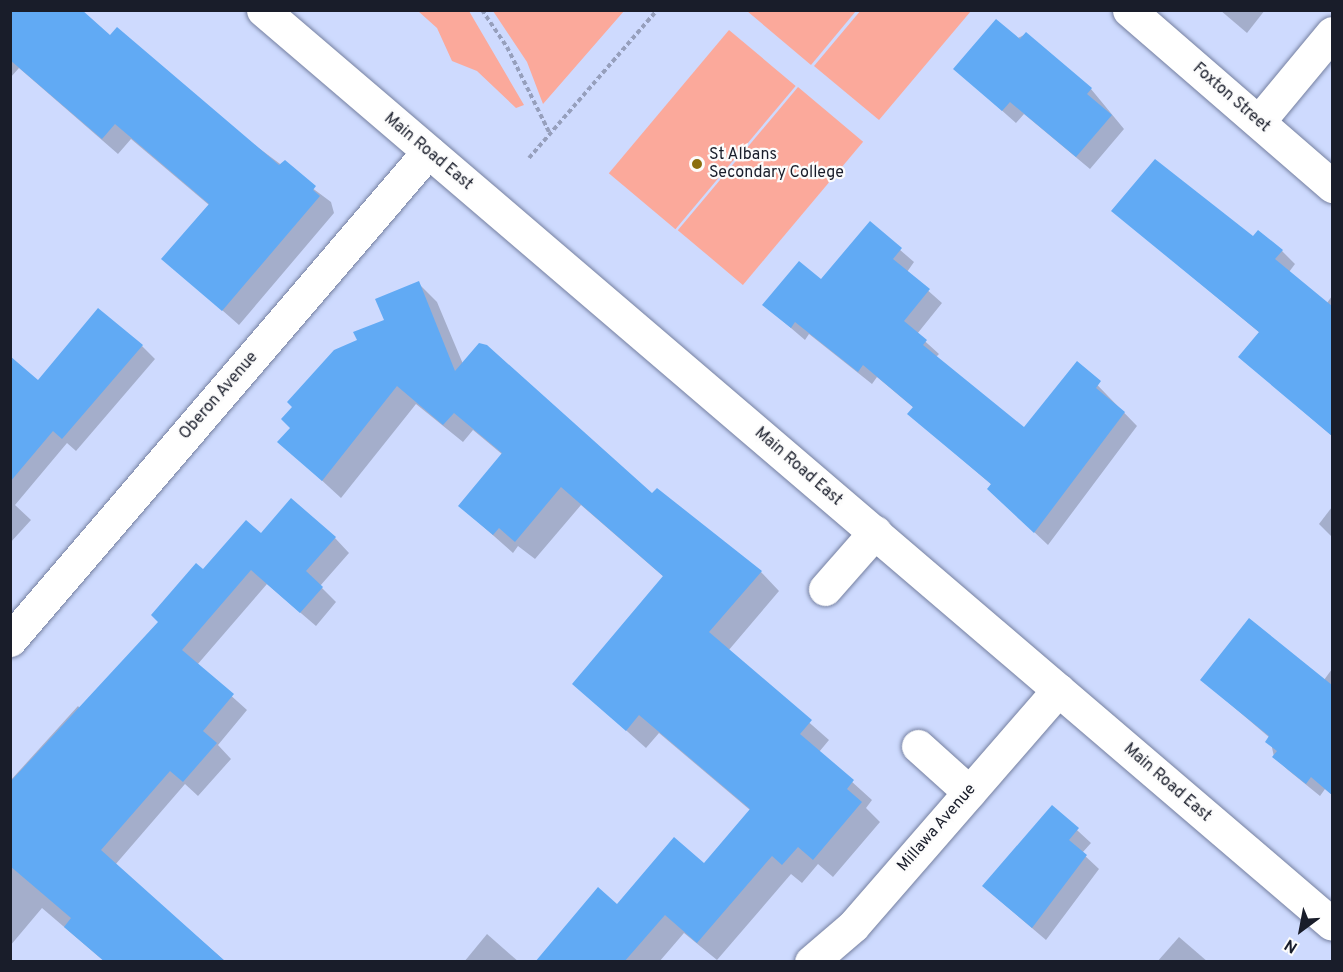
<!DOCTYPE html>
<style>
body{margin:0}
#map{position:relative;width:1343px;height:972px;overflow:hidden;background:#cedafe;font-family:Overpass,sans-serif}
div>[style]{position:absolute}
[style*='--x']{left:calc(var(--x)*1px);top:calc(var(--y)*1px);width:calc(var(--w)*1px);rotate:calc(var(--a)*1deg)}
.green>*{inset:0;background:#fba99b;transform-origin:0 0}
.shadow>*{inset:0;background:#0003}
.building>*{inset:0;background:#61aaf4}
.path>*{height:4px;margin-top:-2px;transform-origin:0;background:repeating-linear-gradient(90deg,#969fbc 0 4.5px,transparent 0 7.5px)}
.roads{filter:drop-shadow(0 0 2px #7580a0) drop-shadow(0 0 2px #7580a0)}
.minor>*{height:33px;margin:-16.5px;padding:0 16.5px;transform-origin:16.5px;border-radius:16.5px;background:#fff}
.major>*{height:33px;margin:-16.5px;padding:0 16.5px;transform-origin:16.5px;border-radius:16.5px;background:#fff}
.dots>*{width:16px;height:16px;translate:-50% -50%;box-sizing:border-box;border:3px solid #fcfcfc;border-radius:50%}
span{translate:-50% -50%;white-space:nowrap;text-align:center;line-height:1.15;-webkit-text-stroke:4.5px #fcfcfc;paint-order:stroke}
.street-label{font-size:16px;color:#191d2a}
.poi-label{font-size:16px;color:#191d2a}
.left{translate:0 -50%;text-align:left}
.frame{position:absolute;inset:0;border:12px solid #191d2a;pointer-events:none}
.north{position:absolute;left:1271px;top:900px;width:60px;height:60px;-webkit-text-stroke:4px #fcfcfc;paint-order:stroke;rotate:212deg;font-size:16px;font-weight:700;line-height:24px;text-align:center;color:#191d2a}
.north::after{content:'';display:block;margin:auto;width:21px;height:27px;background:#191d2a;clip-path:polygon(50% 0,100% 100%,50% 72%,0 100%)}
</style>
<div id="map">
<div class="green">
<div style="clip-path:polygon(861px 10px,971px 11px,879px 120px,814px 66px)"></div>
<div style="clip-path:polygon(418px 11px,469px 11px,524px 105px,516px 108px,477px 71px,452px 61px,437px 28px)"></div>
<div style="clip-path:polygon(493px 11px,624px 11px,543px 104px,527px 62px)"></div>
<div style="clip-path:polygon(747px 11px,856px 11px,811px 65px)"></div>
<div style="left:729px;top:30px;width:87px;height:187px;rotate:40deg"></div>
<div style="left:798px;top:87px;width:85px;height:187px;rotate:40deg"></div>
</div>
<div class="shadow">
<div style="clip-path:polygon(10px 10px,110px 37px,331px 202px,334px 213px,239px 325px,164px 259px,209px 205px,131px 139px,118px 154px,19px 68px,10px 78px)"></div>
<div style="clip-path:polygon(1220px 10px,1265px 10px,1247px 33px)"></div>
<div style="clip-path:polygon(1026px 34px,1091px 89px,1124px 129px,1090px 169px,1024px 114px,1016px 123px,955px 69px)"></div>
<div style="clip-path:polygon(1113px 211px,1254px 238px,1282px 251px,1295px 264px,1289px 272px,1327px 303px,1332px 296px,1332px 436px,1240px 357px,1260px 333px)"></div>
<div style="clip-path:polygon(870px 224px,914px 262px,907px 272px,942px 303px,917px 334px,939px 354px,936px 357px,1024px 429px,1077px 364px,1137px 426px,1048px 545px,1002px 502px,992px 485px,909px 414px,914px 408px,877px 377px,872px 384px,809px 334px,805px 340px,764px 305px,821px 281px)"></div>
<div style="clip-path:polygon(418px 283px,437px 302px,463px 364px,761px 572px,779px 591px,728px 651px,829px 740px,819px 752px,872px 800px,866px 808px,880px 822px,833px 877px,818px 864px,802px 883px,791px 874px,717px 960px,684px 933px,659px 962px,552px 962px,617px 906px,704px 865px,750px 810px,659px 733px,646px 748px,574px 684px,664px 577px,581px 505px,535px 559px,518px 546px,513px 553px,460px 506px,503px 455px,473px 430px,463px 442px,416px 404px,341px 498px,280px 442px,359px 341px,386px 321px)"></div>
<div style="clip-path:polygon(142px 346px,155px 359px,76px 451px,67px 443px,15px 505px,31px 520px,10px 543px,10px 415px,38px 382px)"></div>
<div style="clip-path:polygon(1332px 507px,1332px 537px,1319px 524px)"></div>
<div style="clip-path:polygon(261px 535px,335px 538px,349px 553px,320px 586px,336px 602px,316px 626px,267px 584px,197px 665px,247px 710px,218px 745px,231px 759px,198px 796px,185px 784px,115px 865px,226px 962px,105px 962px,42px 908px,10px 946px,10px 781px,78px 706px,82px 711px,204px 571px)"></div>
<div style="clip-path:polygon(1332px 669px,1332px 795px,1325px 789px,1320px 796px,1288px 770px,1274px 757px,1270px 738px,1202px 680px,1324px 680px)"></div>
<div style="clip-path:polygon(1052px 807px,1091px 843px,1082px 853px,1099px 869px,1046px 940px,998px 899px)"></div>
<div style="clip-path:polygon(487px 934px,519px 962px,464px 962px)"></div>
<div style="clip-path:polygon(1179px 937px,1208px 962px,1157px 962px)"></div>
</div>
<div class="building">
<div style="clip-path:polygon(10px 10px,82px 10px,110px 35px,117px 27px,279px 165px,285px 160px,316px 186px,313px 190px,320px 196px,222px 311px,161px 259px,209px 204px,115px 124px,102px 139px,10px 60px)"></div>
<div style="clip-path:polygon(996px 19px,1020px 39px,1026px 32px,1092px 88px,1087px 94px,1112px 115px,1076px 157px,1010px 102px,1002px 111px,953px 69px)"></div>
<div style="clip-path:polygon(1155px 159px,1253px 236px,1258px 230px,1283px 250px,1275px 259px,1332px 306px,1332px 436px,1238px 357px,1259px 332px,1111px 211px)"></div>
<div style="clip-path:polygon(870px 221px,902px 248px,893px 259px,930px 289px,904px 321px,927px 340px,923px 345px,1024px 427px,1077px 361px,1101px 381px,1096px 388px,1125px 412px,1034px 533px,987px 489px,991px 484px,907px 414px,913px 407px,863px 365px,858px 372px,795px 322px,791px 328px,762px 305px,799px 261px,821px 279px)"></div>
<div style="clip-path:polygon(419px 281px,455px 371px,479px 343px,487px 345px,652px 493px,657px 488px,762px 571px,709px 632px,812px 720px,800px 734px,854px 780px,847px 789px,862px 802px,813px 860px,798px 847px,782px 865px,772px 856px,697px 943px,665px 915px,624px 962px,535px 962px,598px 887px,617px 904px,674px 837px,704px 863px,750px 809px,639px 715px,626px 731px,572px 684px,663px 576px,561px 487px,515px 542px,499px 528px,493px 535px,458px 506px,502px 453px,454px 413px,443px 425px,397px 386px,322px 481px,277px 442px,290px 428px,281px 419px,292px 407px,287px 402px,334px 350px,357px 340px,353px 332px,384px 320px,375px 299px)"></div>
<div style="clip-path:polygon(98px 308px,143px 345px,62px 439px,53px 431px,10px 482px,10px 356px,38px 380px)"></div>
<div style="clip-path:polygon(291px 498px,336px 537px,306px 571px,323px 587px,300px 613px,251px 570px,182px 650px,234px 694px,203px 731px,217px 743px,183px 782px,170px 771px,101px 850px,226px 962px,105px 962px,64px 927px,71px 918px,10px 866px,11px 781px,158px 622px,151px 615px,196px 563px,203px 569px,246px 520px,261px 533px)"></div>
<div style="clip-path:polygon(1249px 618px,1332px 685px,1332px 795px,1311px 777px,1306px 784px,1272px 757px,1277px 751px,1265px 742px,1269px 736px,1200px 680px)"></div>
<div style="clip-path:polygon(1052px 805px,1079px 828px,1069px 840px,1087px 855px,1032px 928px,982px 886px)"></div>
</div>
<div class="path">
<div style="--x:482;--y:10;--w:45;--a:56"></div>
<div style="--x:507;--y:47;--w:97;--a:63.7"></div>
<div style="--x:529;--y:158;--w:196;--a:-49.1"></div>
</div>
<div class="roads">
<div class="minor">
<div style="--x:1129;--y:10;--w:269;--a:40.9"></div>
<div style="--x:1259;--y:121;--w:114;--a:-50.3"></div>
<div style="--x:825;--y:589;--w:76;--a:-48.7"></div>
<div style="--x:10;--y:640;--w:643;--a:-49.42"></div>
<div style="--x:918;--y:746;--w:69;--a:42"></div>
<div style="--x:811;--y:962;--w:55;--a:-40.6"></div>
<div style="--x:853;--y:926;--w:313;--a:-49"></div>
</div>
<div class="major">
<div style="--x:263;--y:10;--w:1406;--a:40.53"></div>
</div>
</div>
<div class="dots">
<div style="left:697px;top:164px;background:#8a6e0f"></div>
</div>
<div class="street-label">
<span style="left:1231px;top:98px;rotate:41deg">Foxton Street</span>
<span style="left:428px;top:152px;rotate:40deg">Main Road East</span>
<span style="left:219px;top:396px;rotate:-49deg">Oberon Avenue</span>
<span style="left:798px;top:467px;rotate:41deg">Main Road East</span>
<span style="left:1167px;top:783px;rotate:41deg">Main Road East</span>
<span style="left:937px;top:828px;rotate:-49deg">Millawa Avenue</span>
</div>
<div class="poi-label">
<span class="left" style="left:709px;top:164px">St Albans<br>Secondary College</span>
</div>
<div class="frame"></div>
<div class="north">N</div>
</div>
